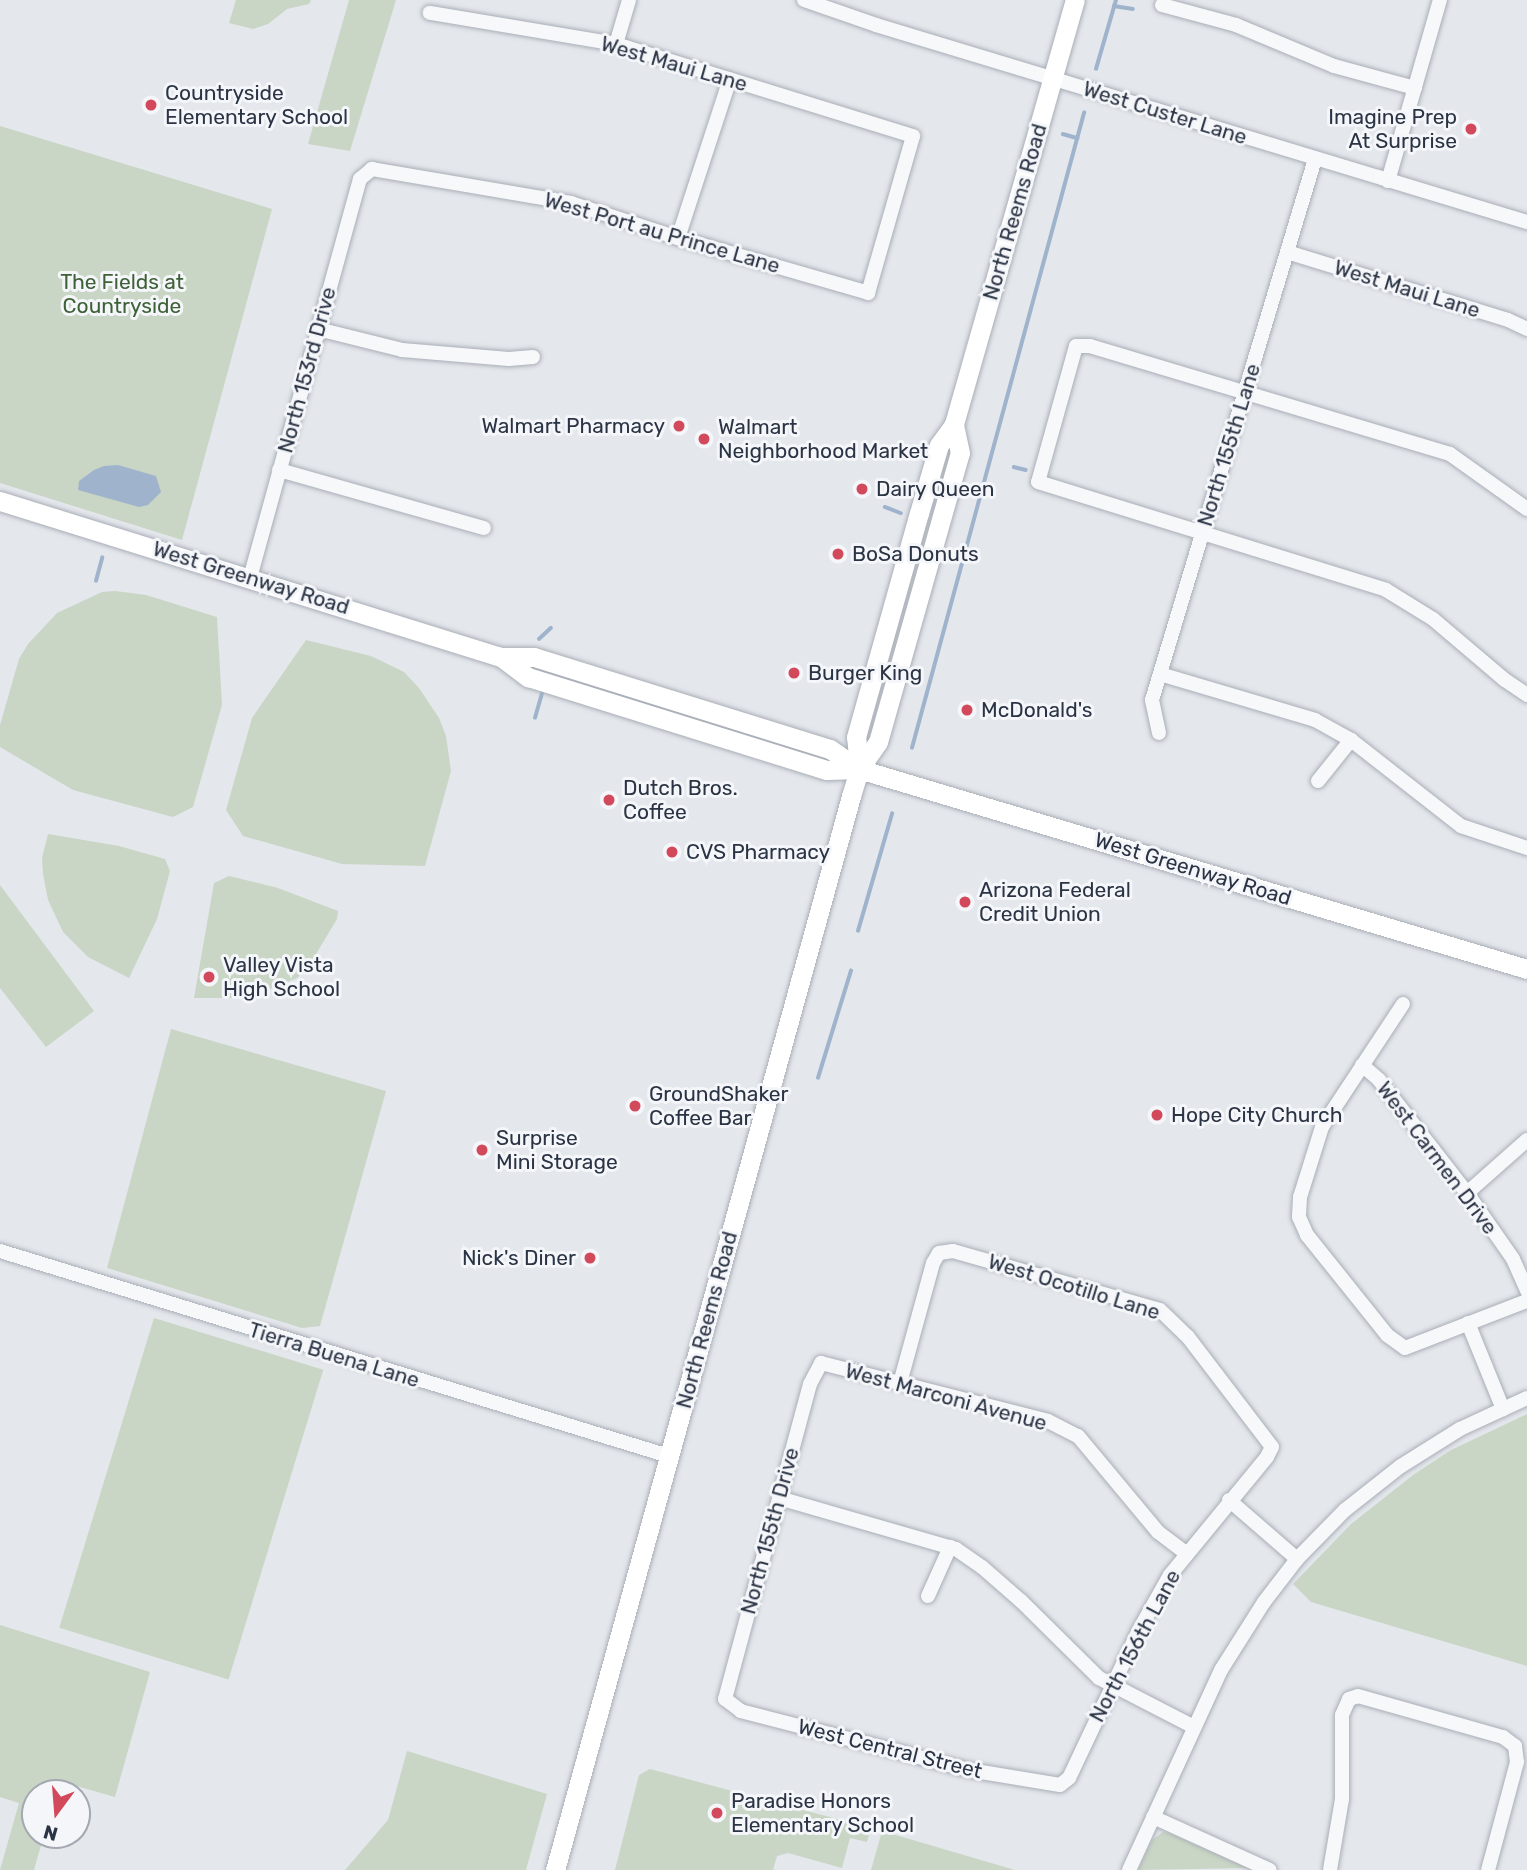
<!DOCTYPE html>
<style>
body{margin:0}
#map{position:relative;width:1527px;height:1870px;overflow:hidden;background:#e4e7ec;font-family:Rubik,sans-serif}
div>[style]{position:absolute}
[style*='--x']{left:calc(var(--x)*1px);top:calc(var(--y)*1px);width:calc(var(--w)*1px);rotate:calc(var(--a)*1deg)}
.green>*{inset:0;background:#c9d6c5;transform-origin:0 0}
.water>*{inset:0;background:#9fb4cc}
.stream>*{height:3.5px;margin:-1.75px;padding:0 1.75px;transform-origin:1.75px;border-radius:1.75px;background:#9fb4cc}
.roads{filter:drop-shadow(0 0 2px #a9aeb7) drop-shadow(0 0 2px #a9aeb7)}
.minor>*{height:14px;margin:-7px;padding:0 7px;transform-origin:7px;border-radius:7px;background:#f7f8fa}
.major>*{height:19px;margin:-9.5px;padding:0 9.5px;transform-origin:9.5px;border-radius:9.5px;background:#fff}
.dots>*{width:19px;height:19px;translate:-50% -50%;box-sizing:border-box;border:4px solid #f4f6f9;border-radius:50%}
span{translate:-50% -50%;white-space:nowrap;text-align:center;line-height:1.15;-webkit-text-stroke:6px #f4f6f9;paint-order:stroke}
.street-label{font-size:21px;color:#2b3445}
.poi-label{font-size:21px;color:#2b3445}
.left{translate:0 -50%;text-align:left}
.right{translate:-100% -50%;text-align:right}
.park-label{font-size:21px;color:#3f6138}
.north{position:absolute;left:21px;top:1779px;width:70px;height:70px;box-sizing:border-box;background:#f4f6f9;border:2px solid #a4a8b1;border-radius:50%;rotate:196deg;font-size:19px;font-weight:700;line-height:28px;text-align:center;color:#2b3445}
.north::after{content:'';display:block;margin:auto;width:24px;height:32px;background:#d1495b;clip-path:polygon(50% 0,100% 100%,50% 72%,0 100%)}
</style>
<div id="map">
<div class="green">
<div style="clip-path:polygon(236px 0,311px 0,309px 4px,287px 9px,268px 24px,253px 29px,229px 23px)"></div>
<div style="clip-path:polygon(349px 0,396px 0,350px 151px,308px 144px)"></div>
<div style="clip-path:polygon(0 126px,272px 209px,182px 540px,0 483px)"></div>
<div style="clip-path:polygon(115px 591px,146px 595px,217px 617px,222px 705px,193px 807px,173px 817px,73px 790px,0 747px,0 725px,19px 659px,28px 644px,57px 613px,102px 592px)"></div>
<div style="clip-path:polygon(306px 640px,371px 656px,404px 672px,419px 688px,439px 718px,446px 736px,451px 771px,425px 866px,342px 864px,243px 836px,226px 810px,252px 718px)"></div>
<div style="clip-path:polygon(48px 834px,119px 846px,165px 859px,170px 871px,157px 919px,129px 978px,88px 957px,63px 932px,48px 900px,43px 874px,42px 858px)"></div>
<div style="clip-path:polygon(229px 876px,278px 888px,338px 911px,337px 919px,310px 964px,297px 978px,247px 998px,194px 998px,214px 883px)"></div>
<div style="clip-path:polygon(0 885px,94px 1011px,46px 1047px,0 988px)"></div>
<div style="clip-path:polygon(171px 1029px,386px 1091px,320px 1326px,302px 1328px,107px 1268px)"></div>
<div style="left:154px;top:1318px;width:177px;height:324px;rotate:17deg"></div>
<div style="clip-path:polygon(1527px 1414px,1527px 1666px,1311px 1602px,1293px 1584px,1351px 1524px,1413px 1475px,1451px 1450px)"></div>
<div style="clip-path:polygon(0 1625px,150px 1672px,115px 1797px,59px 1781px,56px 1793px,35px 1793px,35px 1835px,44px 1835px,34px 1870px,0 1870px,19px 1803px,0 1797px)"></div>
<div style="clip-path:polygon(407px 1751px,547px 1794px,526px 1870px,345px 1870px,388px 1820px)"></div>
<div style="clip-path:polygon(650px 1769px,871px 1828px,867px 1842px,850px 1838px,842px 1868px,788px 1853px,777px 1856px,773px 1870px,615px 1870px,639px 1775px)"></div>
<div style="clip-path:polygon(882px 1831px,1015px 1870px,871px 1870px)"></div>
<div style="clip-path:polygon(1163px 1832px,1169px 1833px,1248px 1868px,1138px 1870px,1152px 1840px)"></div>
</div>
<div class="water">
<div style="clip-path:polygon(118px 465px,156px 476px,161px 492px,148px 505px,139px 507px,78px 490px,79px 481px,94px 470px,104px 466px)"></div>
</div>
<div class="stream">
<div style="--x:1114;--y:6;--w:19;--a:9"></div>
<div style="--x:1096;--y:69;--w:72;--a:-73.8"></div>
<div style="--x:1063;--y:134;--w:15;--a:16"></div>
<div style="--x:1014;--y:467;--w:12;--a:14"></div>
<div style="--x:885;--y:507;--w:17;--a:21"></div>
<div style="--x:96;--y:581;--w:24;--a:-75"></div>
<div style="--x:539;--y:639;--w:16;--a:-43"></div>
<div style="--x:535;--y:718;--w:25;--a:-74"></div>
<div style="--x:912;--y:748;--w:658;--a:-74.84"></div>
<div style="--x:858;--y:931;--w:122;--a:-73.8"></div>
<div style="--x:818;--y:1078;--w:112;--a:-72.9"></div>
</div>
<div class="roads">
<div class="minor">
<div style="--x:804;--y:0;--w:76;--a:19.1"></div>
<div style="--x:876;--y:25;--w:680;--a:16.84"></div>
<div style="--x:1162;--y:5;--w:77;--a:15.1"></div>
<div style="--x:1236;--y:25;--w:106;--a:22.7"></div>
<div style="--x:1334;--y:66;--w:84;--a:15.2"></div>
<div style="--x:616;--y:44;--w:46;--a:-73.5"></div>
<div style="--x:1388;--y:181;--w:188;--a:-74"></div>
<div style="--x:678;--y:238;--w:167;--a:-71.9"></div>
<div style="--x:1287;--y:252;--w:231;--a:17.1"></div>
<div style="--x:1508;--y:320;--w:21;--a:25"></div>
<div style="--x:318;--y:329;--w:87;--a:14"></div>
<div style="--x:402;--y:350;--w:107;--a:4.8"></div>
<div style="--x:509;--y:359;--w:24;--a:-5"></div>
<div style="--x:279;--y:470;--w:213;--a:15.8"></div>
<div style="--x:1527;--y:509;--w:95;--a:-144.5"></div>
<div style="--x:1450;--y:454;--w:376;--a:-163.3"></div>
<div style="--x:1090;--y:346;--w:14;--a:180"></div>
<div style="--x:1076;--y:346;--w:141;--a:105.6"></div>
<div style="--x:1038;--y:482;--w:364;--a:17.2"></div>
<div style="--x:1386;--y:590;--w:55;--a:31.7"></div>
<div style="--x:1433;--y:619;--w:94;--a:40.3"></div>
<div style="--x:1505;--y:680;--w:27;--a:34"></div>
<div style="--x:250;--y:578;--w:414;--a:-74.6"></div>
<div style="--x:360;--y:179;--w:16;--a:-40"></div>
<div style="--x:372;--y:169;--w:202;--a:9.7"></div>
<div style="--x:571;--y:203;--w:113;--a:18.1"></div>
<div style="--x:678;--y:238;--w:198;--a:16.1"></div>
<div style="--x:868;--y:293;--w:163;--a:-74"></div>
<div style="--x:913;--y:136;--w:311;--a:-162.8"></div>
<div style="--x:616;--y:44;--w:189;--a:-170.5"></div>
<div style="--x:1160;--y:674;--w:162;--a:16.5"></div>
<div style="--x:1315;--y:720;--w:41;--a:29.1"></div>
<div style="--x:1351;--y:740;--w:140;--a:38"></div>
<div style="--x:1461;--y:826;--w:70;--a:18.4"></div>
<div style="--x:1159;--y:733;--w:34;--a:-102"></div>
<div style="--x:1152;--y:700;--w:565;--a:-73.23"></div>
<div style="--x:1318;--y:781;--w:53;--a:-51.2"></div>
<div style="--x:1403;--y:1004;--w:147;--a:123.4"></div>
<div style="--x:1322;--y:1127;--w:73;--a:107.4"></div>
<div style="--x:1300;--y:1197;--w:20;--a:93"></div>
<div style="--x:1299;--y:1217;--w:20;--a:66"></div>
<div style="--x:1307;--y:1235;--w:128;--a:51.3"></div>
<div style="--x:1387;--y:1335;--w:22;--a:36"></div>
<div style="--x:1405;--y:1348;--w:131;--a:-21.1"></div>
<div style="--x:1362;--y:1065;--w:23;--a:41"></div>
<div style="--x:1379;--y:1080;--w:143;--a:52.1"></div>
<div style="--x:1467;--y:1193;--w:80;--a:55.1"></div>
<div style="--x:1513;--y:1259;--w:35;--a:66"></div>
<div style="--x:1467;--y:1193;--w:80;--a:-41.5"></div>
<div style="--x:0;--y:1251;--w:700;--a:17.04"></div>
<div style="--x:1468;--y:1323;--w:93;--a:67.9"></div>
<div style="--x:900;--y:1383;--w:124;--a:-74.6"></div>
<div style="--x:933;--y:1263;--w:12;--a:-59"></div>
<div style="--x:939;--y:1253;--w:14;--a:-8"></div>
<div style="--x:953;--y:1251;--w:215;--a:15.9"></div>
<div style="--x:1160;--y:1310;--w:39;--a:44"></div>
<div style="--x:1188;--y:1337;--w:138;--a:52.6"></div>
<div style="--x:1272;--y:1447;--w:11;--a:117"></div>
<div style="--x:1267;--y:1457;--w:153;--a:129.4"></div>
<div style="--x:1170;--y:1575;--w:63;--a:119.4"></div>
<div style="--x:1139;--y:1630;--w:164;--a:115.3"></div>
<div style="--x:1069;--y:1778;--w:11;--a:142"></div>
<div style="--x:1060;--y:1785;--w:92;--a:-170.6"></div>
<div style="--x:969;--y:1770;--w:236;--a:-165.5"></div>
<div style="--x:741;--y:1711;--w:20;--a:-143"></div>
<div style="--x:725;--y:1699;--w:326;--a:-74.9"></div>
<div style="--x:810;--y:1384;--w:24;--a:-62"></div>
<div style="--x:821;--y:1363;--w:234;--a:14.3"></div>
<div style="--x:1048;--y:1421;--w:34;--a:27"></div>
<div style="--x:1078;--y:1436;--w:125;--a:50.2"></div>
<div style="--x:1158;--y:1532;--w:35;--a:37"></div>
<div style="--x:779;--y:1498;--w:184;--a:16.1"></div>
<div style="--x:956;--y:1549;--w:32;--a:35"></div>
<div style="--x:982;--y:1567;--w:52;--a:41.1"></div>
<div style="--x:1021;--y:1601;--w:110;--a:44.6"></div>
<div style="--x:1099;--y:1678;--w:107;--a:27.3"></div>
<div style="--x:1229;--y:1500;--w:90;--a:40.9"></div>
<div style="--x:928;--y:1596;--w:54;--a:-65.8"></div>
<div style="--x:1153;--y:1817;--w:128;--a:24.4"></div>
<div style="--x:1129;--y:1870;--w:220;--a:-65.3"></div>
<div style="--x:1221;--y:1670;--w:80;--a:-57.7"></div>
<div style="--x:1264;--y:1602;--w:54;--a:-52.5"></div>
<div style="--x:1297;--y:1559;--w:69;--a:-45.6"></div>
<div style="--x:1345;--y:1510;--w:71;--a:-38.2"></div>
<div style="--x:1401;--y:1466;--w:70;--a:-32.1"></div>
<div style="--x:1460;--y:1429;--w:74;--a:-24.8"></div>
<div style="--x:1330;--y:1870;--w:72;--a:-80.4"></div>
<div style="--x:1342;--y:1799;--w:84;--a:-90"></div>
<div style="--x:1342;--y:1715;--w:17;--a:-66"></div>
<div style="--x:1349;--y:1699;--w:9;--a:-18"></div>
<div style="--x:1358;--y:1696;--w:151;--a:15.8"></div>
<div style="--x:1503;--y:1737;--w:15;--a:37"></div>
<div style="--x:1515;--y:1746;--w:16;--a:83"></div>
<div style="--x:1517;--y:1762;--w:112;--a:105"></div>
</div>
<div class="major">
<div style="--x:0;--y:501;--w:525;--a:17.3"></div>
<div style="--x:501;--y:657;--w:33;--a:0"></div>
<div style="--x:534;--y:657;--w:310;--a:17.3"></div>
<div style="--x:830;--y:749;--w:35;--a:35"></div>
<div style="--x:501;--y:657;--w:34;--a:37"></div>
<div style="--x:528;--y:677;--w:313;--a:17.3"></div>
<div style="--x:827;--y:770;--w:32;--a:-2"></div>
<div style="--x:859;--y:769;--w:697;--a:16.67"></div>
<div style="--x:859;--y:769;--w:32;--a:-95"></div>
<div style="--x:856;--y:737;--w:233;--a:-74.3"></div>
<div style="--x:919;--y:513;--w:71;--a:-73.6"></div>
<div style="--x:939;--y:445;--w:26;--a:-54"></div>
<div style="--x:954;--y:424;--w:441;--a:-74.1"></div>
<div style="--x:555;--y:1870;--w:1114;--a:-74.59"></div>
<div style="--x:851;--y:796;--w:28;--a:-73"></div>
<div style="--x:859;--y:769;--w:33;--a:-55"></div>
<div style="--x:878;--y:742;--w:300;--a:-74.2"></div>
<div style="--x:960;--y:453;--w:30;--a:-102"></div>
</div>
</div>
<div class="dots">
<div style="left:151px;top:105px;background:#d1495b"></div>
<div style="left:1471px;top:129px;background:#d1495b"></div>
<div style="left:679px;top:426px;background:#d1495b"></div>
<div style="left:704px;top:439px;background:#d1495b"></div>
<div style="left:862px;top:489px;background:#d1495b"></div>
<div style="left:838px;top:554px;background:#d1495b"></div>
<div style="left:794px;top:673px;background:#d1495b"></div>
<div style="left:967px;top:710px;background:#d1495b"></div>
<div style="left:609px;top:800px;background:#d1495b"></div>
<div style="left:672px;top:852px;background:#d1495b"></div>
<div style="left:965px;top:902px;background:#d1495b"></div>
<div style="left:209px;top:977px;background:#d1495b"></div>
<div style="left:635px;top:1106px;background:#d1495b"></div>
<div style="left:1157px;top:1115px;background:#d1495b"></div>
<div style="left:482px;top:1150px;background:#d1495b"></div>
<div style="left:590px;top:1258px;background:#d1495b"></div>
<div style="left:717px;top:1813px;background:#d1495b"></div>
</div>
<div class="street-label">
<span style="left:674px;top:64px;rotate:16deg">West Maui Lane</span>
<span style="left:1165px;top:113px;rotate:17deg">West Custer Lane</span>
<span style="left:1015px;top:212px;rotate:-74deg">North Reems Road</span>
<span style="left:662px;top:233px;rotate:16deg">West Port au Prince Lane</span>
<span style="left:1407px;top:289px;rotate:17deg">West Maui Lane</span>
<span style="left:307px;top:370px;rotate:-75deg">North 153rd Drive</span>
<span style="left:1229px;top:445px;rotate:-73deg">North 155th Lane</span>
<span style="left:251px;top:578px;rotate:17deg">West Greenway Road</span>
<span style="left:1193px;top:869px;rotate:17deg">West Greenway Road</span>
<span style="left:1437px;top:1158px;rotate:53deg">West Carmen Drive</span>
<span style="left:1074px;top:1287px;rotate:17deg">West Ocotillo Lane</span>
<span style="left:707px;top:1320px;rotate:-75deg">North Reems Road</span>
<span style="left:334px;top:1355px;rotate:17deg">Tierra Buena Lane</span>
<span style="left:946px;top:1397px;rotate:15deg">West Marconi Avenue</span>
<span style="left:770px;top:1531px;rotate:-75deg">North 155th Drive</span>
<span style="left:1135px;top:1646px;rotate:-62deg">North 156th Lane</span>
<span style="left:890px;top:1749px;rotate:14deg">West Central Street</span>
</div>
<div class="poi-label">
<span class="left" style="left:165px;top:105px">Countryside<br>Elementary School</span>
<span class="right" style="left:1457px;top:129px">Imagine Prep<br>At Surprise</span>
<span class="right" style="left:665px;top:426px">Walmart Pharmacy</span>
<span class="left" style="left:718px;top:439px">Walmart<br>Neighborhood Market</span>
<span class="left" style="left:876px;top:489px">Dairy Queen</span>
<span class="left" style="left:852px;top:554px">BoSa Donuts</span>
<span class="left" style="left:808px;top:673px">Burger King</span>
<span class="left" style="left:981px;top:710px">McDonald's</span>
<span class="left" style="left:623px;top:800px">Dutch Bros.<br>Coffee</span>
<span class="left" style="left:686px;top:852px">CVS Pharmacy</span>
<span class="left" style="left:979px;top:902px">Arizona Federal<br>Credit Union</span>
<span class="left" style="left:223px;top:977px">Valley Vista<br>High School</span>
<span class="left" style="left:649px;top:1106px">GroundShaker<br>Coffee Bar</span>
<span class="left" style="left:1171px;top:1115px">Hope City Church</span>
<span class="left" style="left:496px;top:1150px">Surprise<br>Mini Storage</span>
<span class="right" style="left:576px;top:1258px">Nick's Diner</span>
<span class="left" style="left:731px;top:1813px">Paradise Honors<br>Elementary School</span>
</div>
<div class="park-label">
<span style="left:122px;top:294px">The Fields at<br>Countryside</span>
</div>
<div class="north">N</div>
</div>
